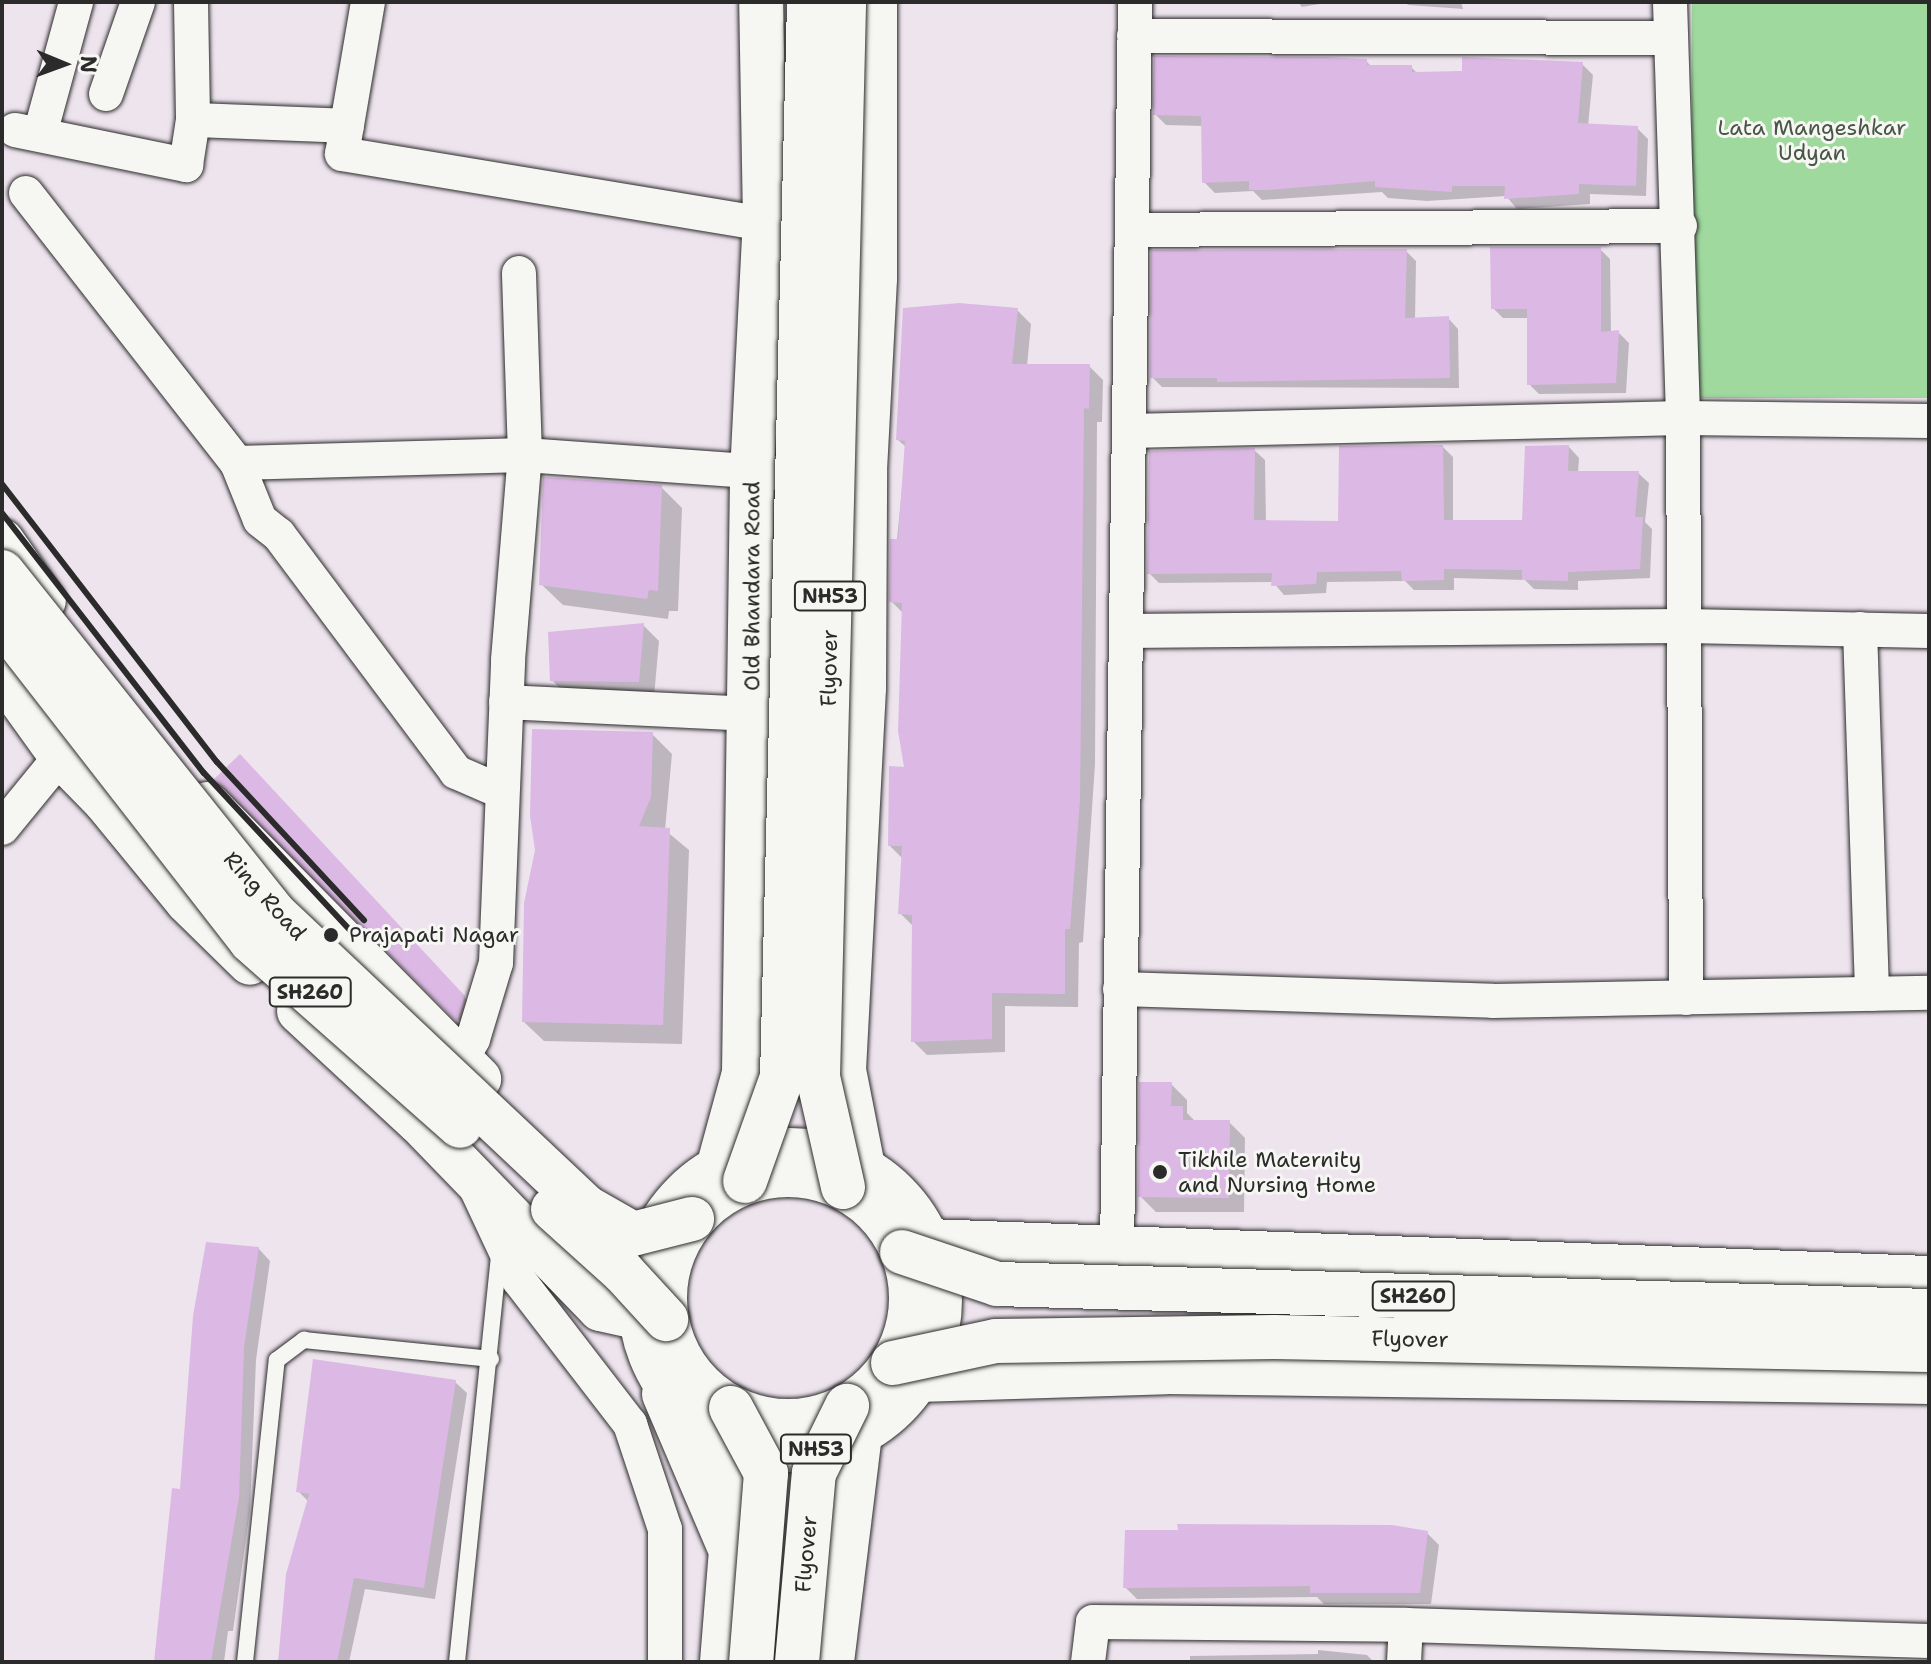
<!DOCTYPE html>
<style>
body{margin:0}
#map{position:relative;width:1931px;height:1664px;overflow:hidden;background:#eee4ee;font-family:"Shantell Sans",sans-serif}
div>[style]{position:absolute}
[style*='--x']{left:calc(var(--x)*1px);top:calc(var(--y)*1px);width:calc(var(--w)*1px);rotate:calc(var(--a)*1deg)}
.green>*{inset:0;background:#9fd99e;transform-origin:0 0}
.shadow>*{inset:0;background:#0003}
.building>*{inset:0;background:#dcb9e4}
.roads{filter:drop-shadow(0 0 2px #2b2b2b) drop-shadow(0 0 2px #2b2b2b)}
.lane>*{height:16px;margin:-8px;padding:0 8px;transform-origin:8px;border-radius:8px;background:#f6f6f2}
.street>*{height:34px;margin:-17px;padding:0 17px;transform-origin:17px;border-radius:17px;background:#f6f6f2}
.primary>*{height:44px;margin:-22px;padding:0 22px;transform-origin:22px;border-radius:22px;background:#f6f6f2}
.primary>.ring{margin:-22px;padding:0;box-sizing:content-box;background:none;border:44px solid #f6f6f2;border-radius:50%}
.highway>*{height:44px;margin:-22px;padding:0 22px;transform-origin:22px;border-radius:22px;background:#f6f6f2}
.highway>.ring{margin:-22px;padding:0;box-sizing:content-box;background:none;border:44px solid #f6f6f2;border-radius:50%}
.rail>*{height:6px;margin:-3px;padding:0 3px;transform-origin:3px;border-radius:3px;background:#2b2b2b}
.bridges{filter:drop-shadow(0 0 2px #2b2b2b) drop-shadow(0 0 2px #2b2b2b)}
.primary-bridge>*{height:44px;margin:-22px;padding:0 22px;transform-origin:22px;border-radius:22px;background:#f6f6f2}
.highway-bridge>*{height:44px;margin:-22px;padding:0 22px;transform-origin:22px;border-radius:22px;background:#f6f6f2}
.dots>*{width:22px;height:22px;translate:-50% -50%;box-sizing:border-box;border:4px solid #f6f6f2;border-radius:50%}
span{translate:-50% -50%;white-space:nowrap;text-align:center;line-height:1.15;-webkit-text-stroke:6px #f6f6f2;paint-order:stroke}
.shield-label span{padding:2px 6px;background:#f6f6f2;border:2px solid;border-radius:6px;-webkit-text-stroke-width:0}
.shield-label{font-size:20px;color:#2b2b2b;font-weight:700}
.park-label{font-size:22px;color:#485648}
.street-label{font-size:22px;color:#2b2b2b}
.poi-label{font-size:22px;color:#2b2b2b}
.left{translate:0 -50%;text-align:left}
.frame{position:absolute;inset:0;border:4px solid #2b2b2b;pointer-events:none}
.north{position:absolute;left:24px;top:24px;width:80px;height:80px;-webkit-text-stroke:6px #f6f6f2;paint-order:stroke;rotate:91deg;font-size:22px;font-weight:700;line-height:32px;text-align:center;color:#2b2b2b}
.north::after{content:'';display:block;margin:auto;width:28px;height:36px;background:#2b2b2b;clip-path:polygon(50% 0,100% 100%,50% 72%,0 100%)}
</style>
<div id="map">
<div class="green">
<div style="left:1692px;top:2px;width:237px;height:396px"></div>
</div>
<div class="shadow">
<div style="clip-path:polygon(1298px 2px,1331px 2px,1302px 7px)"></div>
<div style="clip-path:polygon(1405px 2px,1461px 2px,1463px 9px,1408px 5px)"></div>
<div style="clip-path:polygon(1366px 61px,1372px 67px,1411px 67px,1418px 74px,1582px 64px,1593px 75px,1588px 126px,1637px 128px,1648px 139px,1646px 196px,1590px 194px,1590px 204px,1517px 209px,1506px 196px,1427px 201px,1388px 198px,1382px 192px,1262px 200px,1253px 191px,1215px 193px,1204px 182px,1203px 126px,1166px 125px,1155px 114px)"></div>
<div style="clip-path:polygon(1600px 249px,1610px 259px,1611px 333px,1619px 333px,1629px 343px,1626px 393px,1539px 394px,1529px 384px,1529px 318px,1503px 318px,1493px 308px)"></div>
<div style="clip-path:polygon(1406px 251px,1416px 261px,1415px 320px,1448px 318px,1458px 329px,1459px 388px,1162px 387px,1152px 377px)"></div>
<div style="clip-path:polygon(1017px 310px,1031px 324px,1027px 366px,1089px 366px,1103px 380px,1102px 422px,1097px 422px,1095px 764px,1083px 942px,1079px 943px,1078px 1007px,1005px 1006px,1005px 1052px,927px 1055px,913px 1041px,914px 927px,900px 913px,903px 859px,890px 846px,906px 769px,904px 614px,891px 601px,906px 447px,898px 440px)"></div>
<div style="clip-path:polygon(1443px 447px,1453px 457px,1453px 522px,1524px 522px,1569px 447px,1579px 458px,1578px 473px,1638px 473px,1649px 483px,1645px 522px,1652px 529px,1650px 578px,1578px 581px,1578px 590px,1534px 589px,1525px 580px,1454px 578px,1454px 590px,1414px 590px,1405px 581px,1327px 582px,1326px 593px,1284px 595px,1273px 582px,1159px 583px,1149px 573px,1254px 450px,1265px 460px,1266px 523px,1339px 523px)"></div>
<div style="clip-path:polygon(661px 487px,682px 508px,678px 611px,669px 611px,668px 619px,563px 605px,541px 584px)"></div>
<div style="clip-path:polygon(643px 625px,659px 641px,654px 697px,567px 696px,552px 680px)"></div>
<div style="clip-path:polygon(652px 734px,672px 754px,665px 830px,689px 850px,682px 1044px,544px 1041px,524px 1022px)"></div>
<div style="clip-path:polygon(261px 778px,485px 1019px,479px 1040px,216px 780px)"></div>
<div style="clip-path:polygon(1171px 1084px,1187px 1100px,1187px 1113px,1196px 1122px,1229px 1122px,1245px 1138px,1244px 1212px,1156px 1212px,1140px 1196px)"></div>
<div style="clip-path:polygon(258px 1248px,270px 1261px,256px 1360px,250px 1510px,233px 1631px,228px 1631px,224px 1662px,155px 1662px,182px 1491px)"></div>
<div style="clip-path:polygon(455px 1382px,467px 1393px,435px 1599px,365px 1589px,349px 1662px,278px 1662px,309px 1502px,298px 1491px)"></div>
<div style="clip-path:polygon(1180px 1532px,1427px 1533px,1439px 1545px,1431px 1604px,1324px 1604px,1317px 1597px,1137px 1599px,1125px 1587px)"></div>
<div style="clip-path:polygon(1318px 1650px,1367px 1655px,1374px 1662px,1190px 1662px,1190px 1656px,1318px 1654px)"></div>
</div>
<div class="building">
<div style="clip-path:polygon(1154px 56px,1324px 57px,1367px 59px,1367px 65px,1412px 65px,1412px 72px,1462px 71px,1462px 57px,1583px 62px,1578px 123px,1638px 126px,1636px 186px,1579px 184px,1579px 194px,1504px 199px,1505px 186px,1452px 186px,1452px 192px,1375px 187px,1375px 181px,1267px 190px,1249px 190px,1249px 181px,1202px 183px,1201px 116px,1153px 115px)"></div>
<div style="clip-path:polygon(1490px 247px,1601px 247px,1601px 332px,1619px 330px,1616px 383px,1527px 385px,1527px 309px,1491px 309px)"></div>
<div style="clip-path:polygon(1407px 249px,1405px 318px,1449px 316px,1450px 378px,1217px 382px,1217px 378px,1150px 378px,1151px 250px)"></div>
<div style="clip-path:polygon(959px 303px,1018px 308px,1012px 364px,1090px 364px,1089px 409px,1084px 408px,1080px 800px,1070px 929px,1065px 929px,1065px 994px,992px 993px,992px 1039px,911px 1042px,912px 915px,898px 914px,902px 846px,888px 846px,889px 766px,904px 767px,898px 731px,902px 603px,889px 602px,890px 539px,898px 539px,905px 441px,896px 440px,903px 308px)"></div>
<div style="clip-path:polygon(1443px 445px,1444px 520px,1522px 520px,1525px 446px,1569px 445px,1568px 471px,1639px 471px,1635px 517px,1643px 517px,1640px 569px,1568px 572px,1568px 581px,1522px 580px,1522px 570px,1444px 569px,1444px 580px,1402px 581px,1401px 571px,1317px 572px,1316px 584px,1271px 586px,1272px 573px,1147px 574px,1149px 451px,1255px 448px,1254px 520px,1338px 521px,1339px 446px)"></div>
<div style="clip-path:polygon(543px 477px,662px 485px,658px 591px,649px 590px,647px 599px,539px 585px)"></div>
<div style="clip-path:polygon(644px 623px,639px 682px,550px 681px,548px 632px)"></div>
<div style="clip-path:polygon(532px 729px,653px 732px,651px 797px,639px 826px,670px 828px,663px 1025px,522px 1022px,524px 903px,535px 850px,530px 816px)"></div>
<div style="clip-path:polygon(240px 754px,465px 996px,457px 1022px,213px 780px)"></div>
<div style="clip-path:polygon(1139px 1082px,1172px 1082px,1171px 1106px,1183px 1106px,1183px 1120px,1230px 1120px,1229px 1198px,1138px 1197px)"></div>
<div style="clip-path:polygon(206px 1242px,259px 1247px,244px 1347px,239px 1497px,211px 1662px,154px 1662px,172px 1488px,180px 1489px,193px 1316px)"></div>
<div style="clip-path:polygon(313px 1359px,456px 1380px,424px 1588px,354px 1578px,337px 1662px,278px 1662px,286px 1574px,309px 1494px,296px 1492px)"></div>
<div style="clip-path:polygon(1177px 1524px,1392px 1525px,1428px 1531px,1420px 1593px,1310px 1593px,1310px 1586px,1123px 1588px,1125px 1530px,1178px 1530px)"></div>
</div>
<div class="roads">
<div class="lane">
<div style="--x:245;--y:1662;--w:304;--a:-84"></div>
<div style="--x:277;--y:1360;--w:34;--a:-37"></div>
<div style="--x:304;--y:1340;--w:188;--a:5.8"></div>
<div style="--x:457;--y:1662;--w:407;--a:-84.1"></div>
</div>
<div class="street">
<div style="--x:191;--y:2;--w:118;--a:89"></div>
<div style="--x:368;--y:2;--w:154;--a:99.7"></div>
<div style="--x:342;--y:154;--w:451;--a:9.4"></div>
<div style="--x:1670;--y:2;--w:416;--a:88.2"></div>
<div style="--x:1683;--y:418;--w:246;--a:0.7"></div>
<div style="--x:1134;--y:36;--w:537;--a:0.21"></div>
<div style="--x:106;--y:94;--w:97;--a:-70.8"></div>
<div style="--x:15;--y:130;--w:175;--a:11.6"></div>
<div style="--x:186;--y:165;--w:46;--a:-81.2"></div>
<div style="--x:193;--y:120;--w:154;--a:2.2"></div>
<div style="--x:40;--y:134;--w:137;--a:-74.7"></div>
<div style="--x:26;--y:193;--w:343;--a:52"></div>
<div style="--x:237;--y:463;--w:288;--a:-1.6"></div>
<div style="--x:525;--y:455;--w:253;--a:4.1"></div>
<div style="--x:1132;--y:230;--w:548;--a:-0.42"></div>
<div style="--x:1129;--y:431;--w:554;--a:-1.34"></div>
<div style="--x:1683;--y:418;--w:580;--a:89.7"></div>
<div style="--x:237;--y:463;--w:61;--a:68"></div>
<div style="--x:260;--y:520;--w:24;--a:38"></div>
<div style="--x:279;--y:535;--w:296;--a:53.2"></div>
<div style="--x:456;--y:772;--w:50;--a:23.5"></div>
<div style="--x:1860;--y:629;--w:365;--a:88.1"></div>
<div style="--x:1126;--y:631;--w:560;--a:-0.51"></div>
<div style="--x:1686;--y:626;--w:243;--a:1.2"></div>
<div style="--x:506;--y:702;--w:245;--a:2.8"></div>
<div style="--x:2;--y:828;--w:93;--a:-50.7"></div>
<div style="--x:1120;--y:989;--w:373;--a:1.8"></div>
<div style="--x:1493;--y:1001;--w:436;--a:-1.1"></div>
<div style="--x:461;--y:1060;--w:24;--a:-60"></div>
<div style="--x:473;--y:1039;--w:79;--a:-73.2"></div>
<div style="--x:496;--y:963;--w:303;--a:-87.7"></div>
<div style="--x:508;--y:660;--w:206;--a:-85.3"></div>
<div style="--x:525;--y:455;--w:182;--a:-91.9"></div>
<div style="--x:476;--y:1188;--w:102;--a:64.9"></div>
<div style="--x:519;--y:1280;--w:182;--a:52.4"></div>
<div style="--x:630;--y:1424;--w:111;--a:71.6"></div>
<div style="--x:665;--y:1529;--w:133;--a:90"></div>
<div style="--x:1117;--y:1249;--w:1247;--a:-89.17"></div>
<div style="--x:1088;--y:1662;--w:40;--a:-82.9"></div>
<div style="--x:1093;--y:1622;--w:313;--a:0.5"></div>
<div style="--x:1406;--y:1625;--w:523;--a:1.75"></div>
<div style="--x:1404;--y:1662;--w:37;--a:-87"></div>
</div>
<div class="primary">
<div style="--x:2;--y:541;--w:73;--a:55"></div>
<div style="--x:2;--y:674;--w:101;--a:54.3"></div>
<div style="--x:61;--y:756;--w:63;--a:45.6"></div>
<div style="--x:105;--y:801;--w:129;--a:50.6"></div>
<div style="--x:187;--y:901;--w:88;--a:44.5"></div>
<div style="--x:207;--y:804;--w:387;--a:45.3"></div>
<div style="--x:299;--y:1011;--w:163;--a:42.8"></div>
<div style="--x:419;--y:1122;--w:260;--a:45.9"></div>
<div style="--x:600;--y:1309;--w:42;--a:12.4"></div>
<div class="ring" style="left:640px;top:1150px;width:256px;height:256px"></div>
<div style="--x:863;--y:1167;--w:99;--a:-101.1"></div>
<div style="--x:844;--y:1070;--w:383;--a:-87"></div>
<div style="--x:864;--y:688;--w:218;--a:-89.7"></div>
<div style="--x:865;--y:470;--w:192;--a:-87"></div>
<div style="--x:875;--y:278;--w:276;--a:-90"></div>
<div style="--x:718;--y:1168;--w:98;--a:-74.7"></div>
<div style="--x:744;--y:1073;--w:599;--a:-89.23"></div>
<div style="--x:752;--y:474;--w:253;--a:-87.1"></div>
<div style="--x:765;--y:221;--w:219;--a:-91"></div>
<div style="--x:664;--y:1394;--w:163;--a:66.9"></div>
</div>
<div class="highway">
<div class="ring" style="left:665px;top:1175px;width:202px;height:202px"></div>
<div style="--x:929;--y:1241;--w:1001;--a:2.12"></div>
<div style="--x:918;--y:1380;--w:248;--a:-1.8"></div>
<div style="--x:1166;--y:1372;--w:763;--a:0.75"></div>
<div style="--x:722;--y:1662;--w:112;--a:-85.4"></div>
<div style="--x:731;--y:1550;--w:114;--a:-93"></div>
<div style="--x:832;--y:1662;--w:230;--a:-83"></div>
</div>
</div>
<div class="rail">
<div style="--x:2;--y:484;--w:351;--a:52.3"></div>
<div style="--x:217;--y:762;--w:216;--a:47.1"></div>
<div style="--x:2;--y:513;--w:329;--a:52.2"></div>
<div style="--x:204;--y:773;--w:217;--a:47.1"></div>
</div>
<div class="bridges">
<div class="primary-bridge">
<div style="--x:2;--y:572;--w:435;--a:51.4"></div>
<div style="--x:273;--y:912;--w:430;--a:43.3"></div>
<div style="--x:586;--y:1207;--w:54;--a:29.9"></div>
<div style="--x:633;--y:1234;--w:61;--a:-14.3"></div>
<div style="--x:2;--y:621;--w:405;--a:52.1"></div>
<div style="--x:251;--y:941;--w:279;--a:41.5"></div>
<div style="--x:553;--y:1209;--w:94;--a:42"></div>
<div style="--x:623;--y:1272;--w:64;--a:47.5"></div>
</div>
<div class="highway-bridge">
<div style="--x:745;--y:1181;--w:110;--a:-70.4"></div>
<div style="--x:782;--y:1077;--w:1075;--a:-88.56"></div>
<div style="--x:843;--y:1187;--w:113;--a:-102.8"></div>
<div style="--x:818;--y:1077;--w:1075;--a:-88.61"></div>
<div style="--x:902;--y:1252;--w:100;--a:18.6"></div>
<div style="--x:997;--y:1284;--w:932;--a:1.66"></div>
<div style="--x:893;--y:1363;--w:105;--a:-12.1"></div>
<div style="--x:996;--y:1341;--w:278;--a:-0.8"></div>
<div style="--x:1274;--y:1337;--w:655;--a:1.14"></div>
<div style="--x:731;--y:1408;--w:74;--a:61.7"></div>
<div style="--x:766;--y:1473;--w:190;--a:94.5"></div>
<div style="--x:797;--y:1662;--w:190;--a:-84.9"></div>
<div style="--x:814;--y:1473;--w:75;--a:-63.8"></div>
</div>
</div>
<div class="dots">
<div style="left:331px;top:935px;background:#2b2b2b"></div>
<div style="left:1160px;top:1172px;background:#2b2b2b"></div>
</div>
<div class="shield-label">
<span style="left:830px;top:596px">NH53</span>
<span style="left:310px;top:992px">SH260</span>
<span style="left:1413px;top:1296px">SH260</span>
<span style="left:816px;top:1449px">NH53</span>
</div>
<div class="park-label">
<span style="left:1812px;top:140px">Lata Mangeshkar<br>Udyan</span>
</div>
<div class="street-label">
<span style="left:752px;top:586px;rotate:-90deg">Old Bhandara Road</span>
<span style="left:829px;top:668px;rotate:-89deg">Flyover</span>
<span style="left:265px;top:896px;rotate:48deg">Ring Road</span>
<span style="left:1410px;top:1339px;rotate:1deg">Flyover</span>
<span style="left:806px;top:1554px;rotate:-85deg">Flyover</span>
</div>
<div class="poi-label">
<span class="left" style="left:349px;top:935px">Prajapati Nagar</span>
<span class="left" style="left:1178px;top:1172px">Tikhile Maternity<br>and Nursing Home</span>
</div>
<div class="frame"></div>
<div class="north">N</div>
</div>
